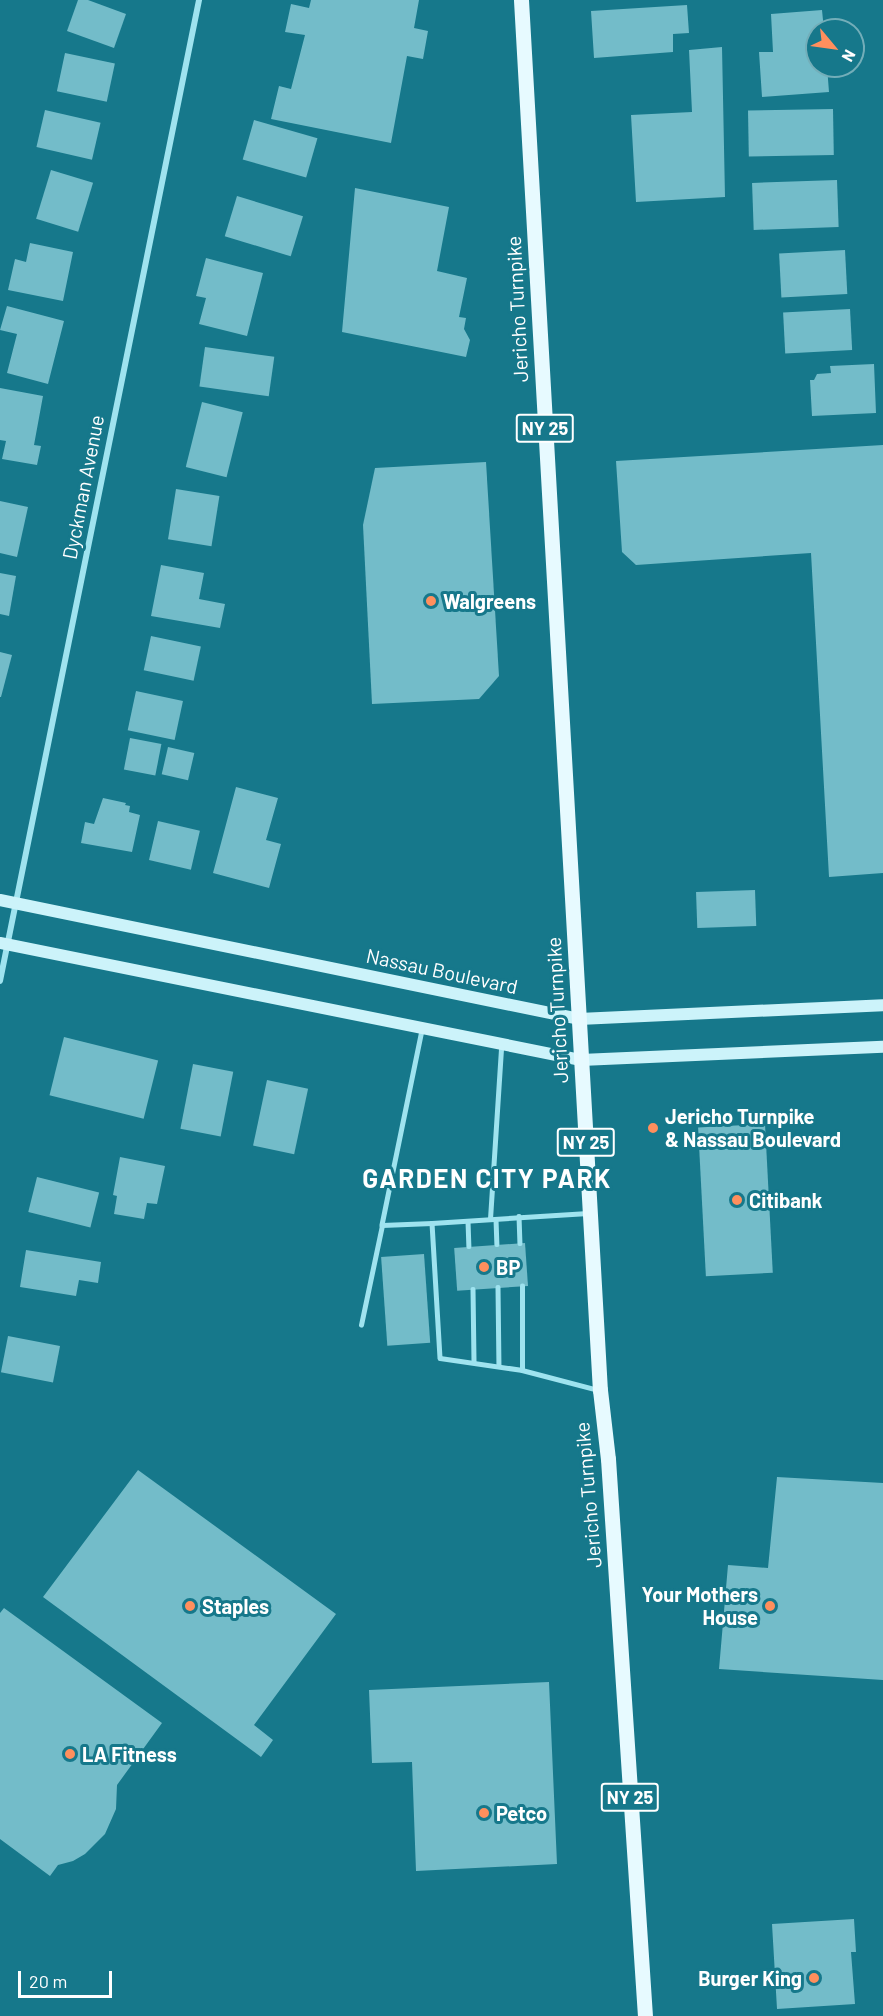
<!DOCTYPE html>
<style>
body{margin:0}
#map{position:relative;width:883px;height:2016px;overflow:hidden;background:#16788b;font-family:Barlow,sans-serif}
div>[style]{position:absolute}
[style*='--x']{left:calc(var(--x)*1px);top:calc(var(--y)*1px);width:calc(var(--w)*1px);rotate:calc(var(--a)*1deg)}
.building>*{inset:0;background:#73bcc9;transform-origin:0 0}
.service>*{height:4.5px;margin:-2.25px;padding:0 2.25px;transform-origin:2.25px;border-radius:2.25px;background:#9fe3ef}
.minor>*{height:6px;margin:-3px;padding:0 3px;transform-origin:3px;border-radius:3px;background:#9fe3ef}
.secondary>*{height:12px;margin:-6px;padding:0 6px;transform-origin:6px;border-radius:6px;background:#ccf3fa}
.primary>*{height:15px;margin:-7.5px;padding:0 7.5px;transform-origin:7.5px;border-radius:7.5px;background:#e7faff}
.dots>*{width:16px;height:16px;translate:-50% -50%;box-sizing:border-box;border:3px solid #16788b;border-radius:50%}
span{translate:-50% -50%;white-space:nowrap;text-align:center;line-height:1.15;-webkit-text-stroke:6px #16788b;paint-order:stroke}
.shield-label span{padding:2px 4px;background:#16788b;border:2px solid;border-radius:4px;-webkit-text-stroke-width:0}
.shield-label{font-size:18px;color:#fff;font-weight:700}
.street-label{font-size:20px;color:#fff}
.poi-label{font-size:20px;color:#fff;font-weight:700}
.left{translate:0 -50%;text-align:left}
.right{translate:-100% -50%;text-align:right}
.district-label{font-size:26px;color:#fff;font-weight:700;letter-spacing:1.5px}
.north{position:absolute;left:805px;top:18px;width:60px;height:60px;box-sizing:border-box;background:#16788b;border:2px solid #73aeb9;border-radius:50%;rotate:119deg;font-size:16px;font-weight:700;line-height:24px;text-align:center;color:#fff}
.north::after{content:'';display:block;margin:auto;width:21px;height:27px;background:#ff8f5d;clip-path:polygon(50% 0,100% 100%,50% 72%,0 100%)}
.scale{position:absolute;left:18px;top:1971px;width:94px;height:27px;box-sizing:border-box;border:3px solid #fff;border-top:0;padding-left:8px;font-size:18px;line-height:21px;white-space:nowrap;color:#fff;-webkit-text-stroke:4px #16788b;paint-order:stroke}
</style>
<div id="map">
<div class="building">
<div style="clip-path:polygon(78px 0,88px 0,126px 14px,114px 48px,67px 31px)"></div>
<div style="clip-path:polygon(311px 0,419px 0,414px 28px,428px 31px,423px 59px,407px 56px,391px 143px,271px 119px,279px 86px,291px 89px,305px 35px,285px 32px,291px 4px,309px 8px)"></div>
<div style="clip-path:polygon(687px 5px,689px 33px,673px 34px,673px 52px,594px 58px,591px 11px)"></div>
<div style="clip-path:polygon(822px 10px,824px 30px,817px 30px,817px 66px,827px 66px,829px 92px,762px 97px,759px 52px,773px 52px,771px 14px)"></div>
<div style="clip-path:polygon(722px 47px,725px 197px,636px 202px,631px 115px,692px 112px,689px 50px)"></div>
<div style="left:65px;top:53px;width:51px;height:39px;rotate:12deg"></div>
<div style="left:833px;top:109px;width:46px;height:85px;rotate:89deg"></div>
<div style="left:45px;top:110px;width:57px;height:38px;rotate:13deg"></div>
<div style="left:254px;top:120px;width:66px;height:41px;rotate:16deg"></div>
<div style="left:51px;top:170px;width:44px;height:51px;rotate:17deg"></div>
<div style="left:837px;top:180px;width:47px;height:85px;rotate:88deg"></div>
<div style="clip-path:polygon(355px 188px,449px 207px,437px 271px,467px 278px,459px 317px,466px 318px,464px 329px,470px 340px,466px 357px,342px 332px)"></div>
<div style="left:237px;top:196px;width:69px;height:42px;rotate:17deg"></div>
<div style="clip-path:polygon(30px 243px,73px 252px,63px 301px,8px 290px,15px 259px,26px 262px)"></div>
<div style="left:845px;top:250px;width:44px;height:66px;rotate:87deg"></div>
<div style="clip-path:polygon(206px 258px,263px 273px,247px 336px,199px 324px,206px 298px,196px 296px)"></div>
<div style="clip-path:polygon(7px 306px,64px 321px,48px 384px,7px 373px,17px 334px,0 330px)"></div>
<div style="left:850px;top:309px;width:41px;height:67px;rotate:87deg"></div>
<div style="left:205px;top:347px;width:70px;height:40px;rotate:8deg"></div>
<div style="clip-path:polygon(874px 364px,876px 413px,812px 416px,810px 380px,814px 380px,817px 374px,831px 373px,830px 366px)"></div>
<div style="clip-path:polygon(0 388px,43px 396px,34px 445px,41px 446px,37px 465px,2px 459px,6px 441px,0 440px)"></div>
<div style="left:202px;top:402px;width:42px;height:67px;rotate:14deg"></div>
<div style="clip-path:polygon(883px 445px,883px 873px,829px 877px,811px 553px,636px 565px,622px 552px,616px 461px)"></div>
<div style="clip-path:polygon(486px 462px,499px 676px,479px 699px,372px 704px,363px 525px,375px 468px)"></div>
<div style="left:176px;top:489px;width:44px;height:51px;rotate:9deg"></div>
<div style="clip-path:polygon(0 501px,28px 507px,17px 557px,0 553px)"></div>
<div style="clip-path:polygon(161px 565px,204px 573px,199px 599px,225px 604px,220px 628px,151px 616px)"></div>
<div style="clip-path:polygon(0 573px,16px 576px,9px 616px,0 614px)"></div>
<div style="left:151px;top:636px;width:51px;height:35px;rotate:12deg"></div>
<div style="clip-path:polygon(0 652px,12px 655px,1px 697px,0 697px)"></div>
<div style="left:136px;top:691px;width:48px;height:40px;rotate:12deg"></div>
<div style="left:130px;top:738px;width:32px;height:32px;rotate:11deg"></div>
<div style="left:168px;top:747px;width:27px;height:28px;rotate:13deg"></div>
<div style="clip-path:polygon(236px 787px,278px 798px,266px 840px,281px 844px,269px 888px,213px 873px)"></div>
<div style="clip-path:polygon(103px 798px,126px 803px,125px 805px,130px 806px,129px 812px,140px 815px,132px 852px,81px 843px,85px 822px,94px 824px)"></div>
<div style="left:158px;top:821px;width:43px;height:40px;rotate:13deg"></div>
<div style="left:755px;top:890px;width:36px;height:59px;rotate:88deg"></div>
<div style="left:64px;top:1037px;width:97px;height:60px;rotate:14deg"></div>
<div style="left:193px;top:1064px;width:41px;height:66px;rotate:11deg"></div>
<div style="left:267px;top:1080px;width:42px;height:67px;rotate:12deg"></div>
<div style="left:765px;top:1124px;width:149px;height:67px;rotate:87deg"></div>
<div style="clip-path:polygon(120px 1157px,165px 1166px,157px 1204px,147px 1203px,144px 1219px,114px 1214px,117px 1196px,113px 1195px)"></div>
<div style="left:37px;top:1177px;width:64px;height:36px;rotate:14deg"></div>
<div style="left:525px;top:1243px;width:43px;height:71px;rotate:86deg"></div>
<div style="clip-path:polygon(26px 1250px,101px 1262px,98px 1283px,79px 1280px,76px 1296px,20px 1287px)"></div>
<div style="left:424px;top:1254px;width:89px;height:43px;rotate:86deg"></div>
<div style="left:8px;top:1336px;width:53px;height:37px;rotate:11deg"></div>
<div style="clip-path:polygon(138px 1470px,336px 1614px,254px 1725px,273px 1740px,261px 1757px,43px 1597px)"></div>
<div style="clip-path:polygon(777px 1477px,883px 1483px,883px 1680px,719px 1669px,728px 1565px,768px 1568px)"></div>
<div style="clip-path:polygon(4px 1608px,162px 1723px,117px 1785px,116px 1809px,105px 1834px,85px 1854px,73px 1861px,58px 1865px,50px 1876px,0 1839px,0 1613px)"></div>
<div style="clip-path:polygon(549px 1682px,557px 1864px,416px 1871px,412px 1762px,372px 1763px,369px 1690px)"></div>
<div style="clip-path:polygon(854px 1919px,856px 1952px,851px 1952px,855px 2004px,777px 2009px,772px 1924px)"></div>
</div>
<div class="service">
<div style="--x:422;--y:1030;--w:199;--a:101.6"></div>
<div style="--x:382;--y:1225;--w:50;--a:-2.3"></div>
<div style="--x:432;--y:1223;--w:135;--a:86.6"></div>
<div style="--x:440;--y:1358;--w:83;--a:8.3"></div>
<div style="--x:522;--y:1370;--w:79;--a:14.7"></div>
<div style="--x:519;--y:1216;--w:27;--a:88"></div>
<div style="--x:490;--y:1219;--w:172;--a:-86.3"></div>
<div style="--x:496;--y:1219;--w:25;--a:88"></div>
<div style="--x:468;--y:1221;--w:25;--a:88"></div>
<div style="--x:432;--y:1223;--w:156;--a:-3.7"></div>
<div style="--x:498;--y:1287;--w:79;--a:89.3"></div>
<div style="--x:473;--y:1289;--w:72;--a:89.2"></div>
<div style="--x:361;--y:1325;--w:102;--a:-78.1"></div>
<div style="--x:522;--y:1370;--w:84;--a:-90"></div>
</div>
<div class="minor">
<div style="--x:0;--y:981;--w:1001;--a:-78.53"></div>
</div>
<div class="secondary">
<div style="--x:0;--y:900;--w:591;--a:11.61"></div>
<div style="--x:579;--y:1019;--w:304;--a:-2.6"></div>
<div style="--x:0;--y:943;--w:593;--a:11.39"></div>
<div style="--x:581;--y:1060;--w:302;--a:-2.5"></div>
</div>
<div class="primary">
<div style="--x:521;--y:0;--w:1392;--a:86.75"></div>
<div style="--x:600;--y:1390;--w:69;--a:83.4"></div>
<div style="--x:608;--y:1459;--w:558;--a:86.2"></div>
</div>
<div class="dots">
<div style="left:431px;top:601px;background:#ff8f5d"></div>
<div style="left:653px;top:1128px;background:#ff8f5d"></div>
<div style="left:737px;top:1200px;background:#ff8f5d"></div>
<div style="left:484px;top:1267px;background:#ff8f5d"></div>
<div style="left:190px;top:1606px;background:#ff8f5d"></div>
<div style="left:770px;top:1606px;background:#ff8f5d"></div>
<div style="left:70px;top:1754px;background:#ff8f5d"></div>
<div style="left:484px;top:1813px;background:#ff8f5d"></div>
<div style="left:814px;top:1978px;background:#ff8f5d"></div>
</div>
<div class="shield-label">
<span style="left:545px;top:428px">NY 25</span>
<span style="left:586px;top:1142px">NY 25</span>
<span style="left:630px;top:1797px">NY 25</span>
</div>
<div class="street-label">
<span style="left:517px;top:309px;rotate:-93deg">Jericho Turnpike</span>
<span style="left:83px;top:487px;rotate:-79deg">Dyckman Avenue</span>
<span style="left:442px;top:971px;rotate:12deg">Nassau Boulevard</span>
<span style="left:557px;top:1010px;rotate:-93deg">Jericho Turnpike</span>
<span style="left:588px;top:1495px;rotate:-95deg">Jericho Turnpike</span>
</div>
<div class="poi-label">
<span class="left" style="left:443px;top:601px">Walgreens</span>
<span class="left" style="left:665px;top:1128px">Jericho Turnpike<br>&amp; Nassau Boulevard</span>
<span class="left" style="left:749px;top:1200px">Citibank</span>
<span class="left" style="left:496px;top:1267px">BP</span>
<span class="right" style="left:758px;top:1606px">Your Mothers<br>House</span>
<span class="left" style="left:202px;top:1606px">Staples</span>
<span class="left" style="left:82px;top:1754px">LA Fitness</span>
<span class="left" style="left:496px;top:1813px">Petco</span>
<span class="right" style="left:802px;top:1978px">Burger King</span>
</div>
<div class="district-label">
<span style="left:487px;top:1178px">GARDEN CITY PARK</span>
</div>
<div class="north">N</div>
<div class="scale">20 m</div>
</div>
